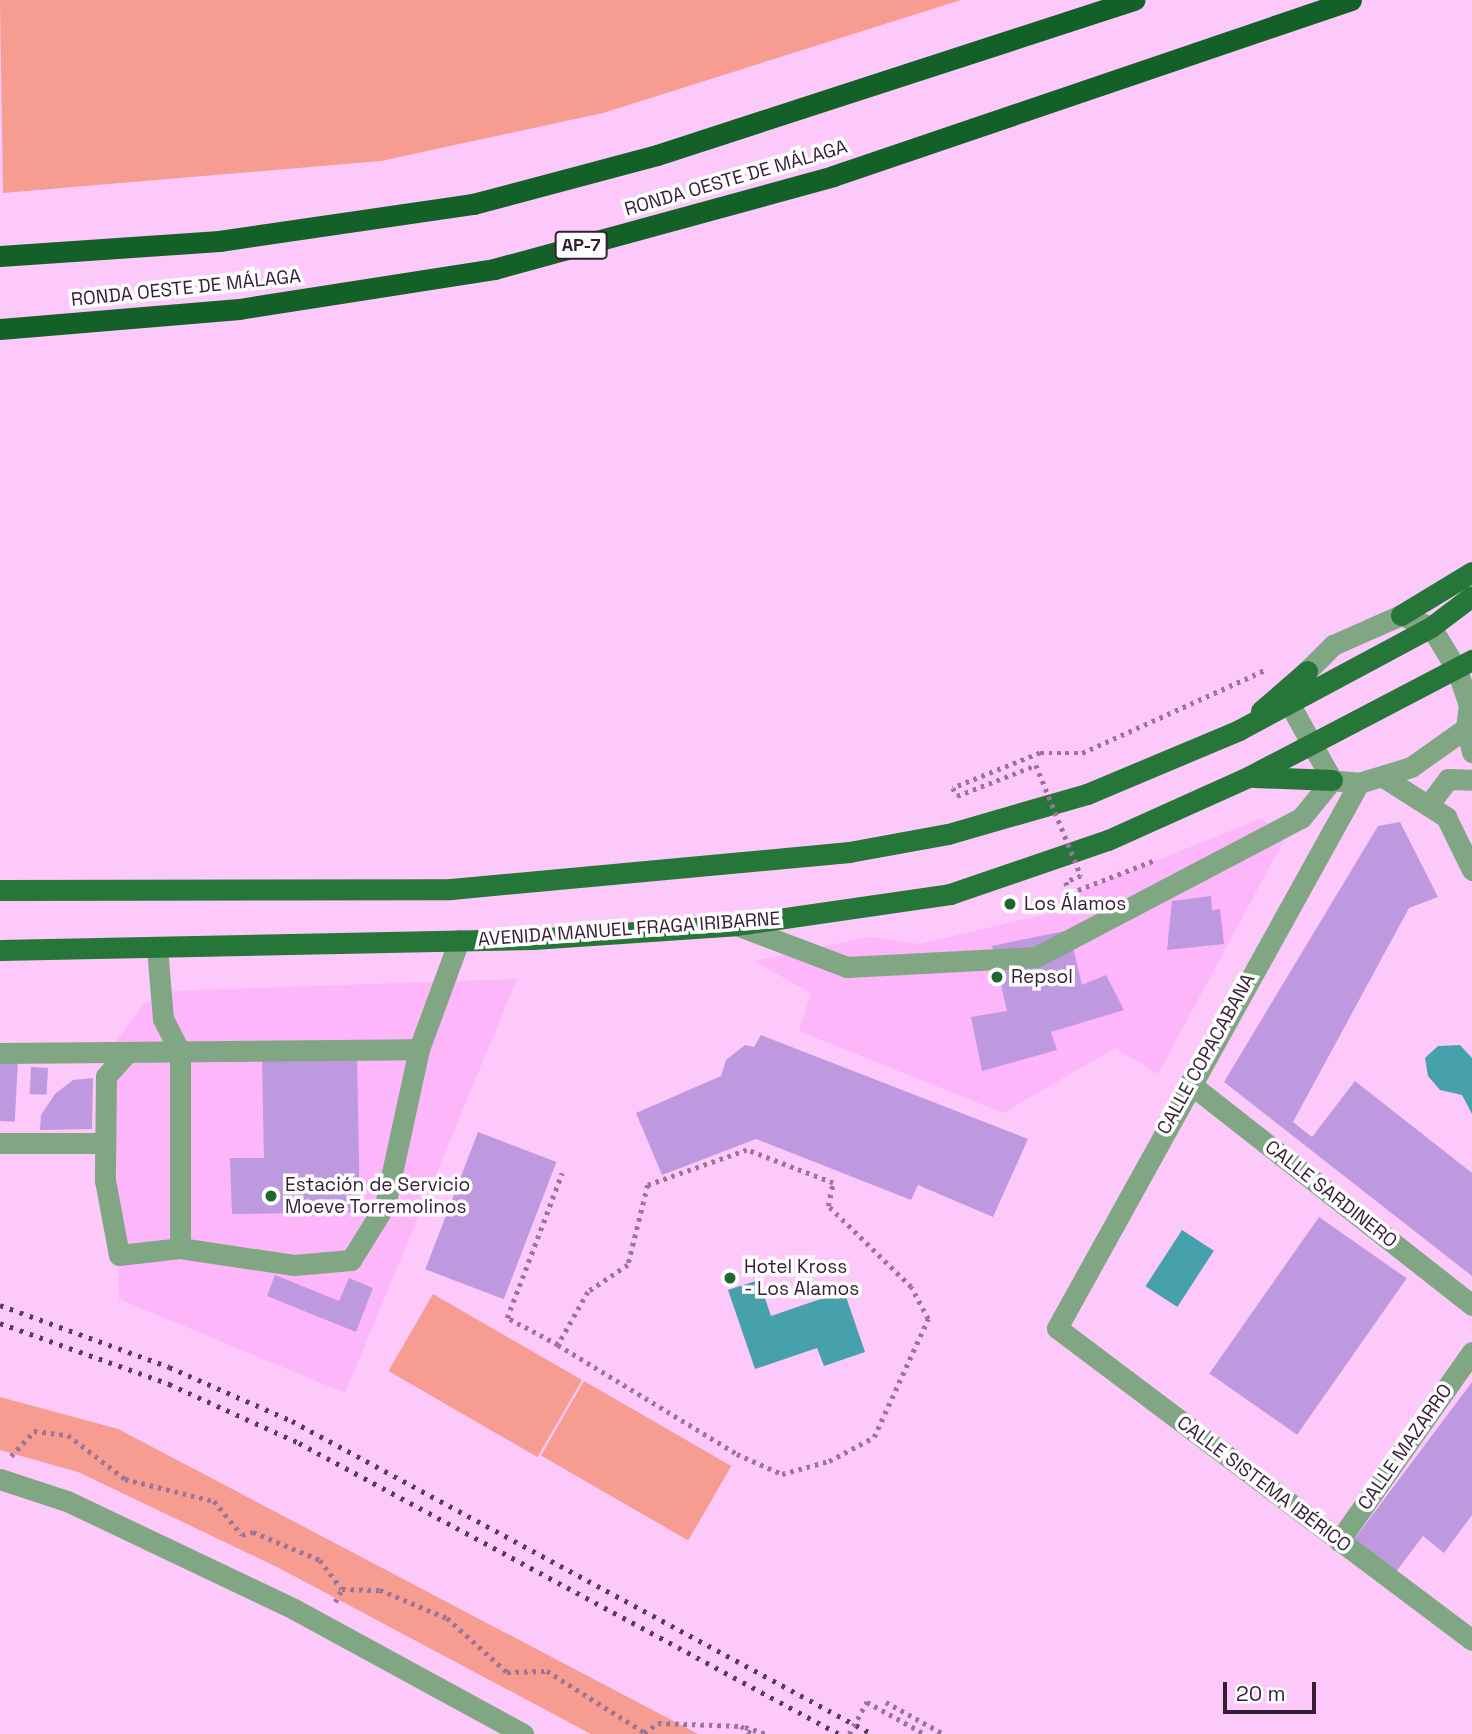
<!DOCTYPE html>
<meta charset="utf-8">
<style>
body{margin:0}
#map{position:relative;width:1472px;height:1734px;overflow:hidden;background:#fcc9fa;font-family:"Space Grotesk",sans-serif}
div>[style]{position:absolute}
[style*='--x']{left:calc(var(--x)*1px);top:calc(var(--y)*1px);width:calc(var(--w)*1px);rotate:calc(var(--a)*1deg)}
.built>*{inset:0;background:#fcb6f9}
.green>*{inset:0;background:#f79c90;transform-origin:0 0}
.water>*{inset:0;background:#47a1ad;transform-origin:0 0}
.building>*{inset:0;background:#be99e0;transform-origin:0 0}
.path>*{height:4.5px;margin-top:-2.25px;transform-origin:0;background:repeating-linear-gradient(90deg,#9b7599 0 3.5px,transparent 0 8.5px)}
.minor>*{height:21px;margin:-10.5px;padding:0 10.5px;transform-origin:10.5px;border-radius:10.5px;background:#80a684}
.major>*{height:21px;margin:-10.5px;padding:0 10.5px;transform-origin:10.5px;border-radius:10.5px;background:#267639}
.highway>*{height:21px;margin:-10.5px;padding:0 10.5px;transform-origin:10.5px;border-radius:10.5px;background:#136128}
.rail>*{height:5px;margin-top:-2.5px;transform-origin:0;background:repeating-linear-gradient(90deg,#593c58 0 3.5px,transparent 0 10.5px)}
.path-bridge>*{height:4.5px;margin-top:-2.25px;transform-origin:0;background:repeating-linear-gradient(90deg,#9b7599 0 3.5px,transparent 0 8.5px)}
.dots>*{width:19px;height:19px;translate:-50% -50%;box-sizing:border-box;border:4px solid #fdfdfd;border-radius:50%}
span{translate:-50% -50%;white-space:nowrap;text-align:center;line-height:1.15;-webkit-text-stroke:7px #fdfdfd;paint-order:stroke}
.shield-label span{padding:2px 5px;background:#fdfdfd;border:2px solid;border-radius:5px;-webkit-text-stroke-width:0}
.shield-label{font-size:18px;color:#351d34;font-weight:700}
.street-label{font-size:19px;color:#351d34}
.poi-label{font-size:19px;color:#351d34}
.left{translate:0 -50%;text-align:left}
.scale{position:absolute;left:1223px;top:1682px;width:93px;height:32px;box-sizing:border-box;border:4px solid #351d34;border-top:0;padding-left:9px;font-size:21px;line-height:24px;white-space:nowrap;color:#351d34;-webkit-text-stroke:5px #fdfdfd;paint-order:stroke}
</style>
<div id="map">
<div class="built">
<div style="clip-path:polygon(1262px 818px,1284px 840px,1158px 1074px,1115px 1048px,1003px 1113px,799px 1031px,811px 993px,754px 961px,869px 937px,919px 944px,1047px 914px,1047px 905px)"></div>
<div style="clip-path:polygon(517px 979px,345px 1393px,119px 1299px,114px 1044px,145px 1003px,170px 991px)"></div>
</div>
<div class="green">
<div style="clip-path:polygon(0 0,961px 0,603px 113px,381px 161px,3px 193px)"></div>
<div style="left:433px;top:1294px;width:172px;height:89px;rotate:30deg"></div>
<div style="left:584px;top:1381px;width:170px;height:86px;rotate:30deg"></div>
<div style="clip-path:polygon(0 1397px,118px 1429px,698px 1734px,591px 1734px,279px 1568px,78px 1472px,0 1450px)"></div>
</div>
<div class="water">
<div style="clip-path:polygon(1460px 1045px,1472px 1058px,1472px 1114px,1462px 1095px,1440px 1090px,1428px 1076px,1425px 1058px,1438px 1046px)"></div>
<div style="left:1182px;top:1230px;width:38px;height:67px;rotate:33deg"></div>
<div style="clip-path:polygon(759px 1280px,771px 1316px,844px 1291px,865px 1352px,824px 1366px,817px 1348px,755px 1369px,728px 1290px)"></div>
</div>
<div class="building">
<div style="clip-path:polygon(1400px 822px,1438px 897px,1409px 908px,1293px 1122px,1312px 1137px,1355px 1081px,1472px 1173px,1472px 1276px,1224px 1082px,1378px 826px)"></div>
<div style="clip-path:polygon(1211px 896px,1212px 910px,1220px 909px,1224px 944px,1167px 950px,1172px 901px)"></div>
<div style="clip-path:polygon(1069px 930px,1082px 985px,1106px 975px,1124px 1010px,1051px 1032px,1057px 1050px,982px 1071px,971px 1017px,1007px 1011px,992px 946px)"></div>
<div style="clip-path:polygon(761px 1035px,1028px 1139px,993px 1217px,918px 1185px,911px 1200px,756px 1139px,662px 1175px,636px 1113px,721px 1076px,726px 1060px,745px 1045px,754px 1047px)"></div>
<div style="clip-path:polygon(357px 1057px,360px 1212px,232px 1214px,230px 1158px,264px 1158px,262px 1059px)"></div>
<div style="left:0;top:1060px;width:18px;height:61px;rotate:3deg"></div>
<div style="left:31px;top:1067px;width:17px;height:27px;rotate:3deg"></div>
<div style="clip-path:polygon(93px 1078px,92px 1129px,40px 1130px,41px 1115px,55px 1094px,73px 1080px)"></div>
<div style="left:478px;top:1132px;width:84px;height:147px;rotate:21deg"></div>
<div style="left:1319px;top:1217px;width:107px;height:191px;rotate:35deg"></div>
<div style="clip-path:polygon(275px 1275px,339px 1301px,349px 1278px,373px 1288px,356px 1332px,267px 1296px)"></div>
<div style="clip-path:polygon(1472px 1382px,1472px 1515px,1444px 1553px,1423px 1536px,1395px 1573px,1353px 1541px)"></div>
</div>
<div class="path">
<div style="--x:1040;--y:753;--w:42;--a:0"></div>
<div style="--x:1082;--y:753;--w:203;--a:-24.4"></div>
<div style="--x:558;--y:1345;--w:210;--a:31.3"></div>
<div style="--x:737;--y:1454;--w:49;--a:24"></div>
<div style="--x:782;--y:1474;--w:49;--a:-15.5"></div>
<div style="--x:829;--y:1461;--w:51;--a:-28.1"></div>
<div style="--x:874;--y:1437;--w:130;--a:-65.4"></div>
<div style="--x:928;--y:1319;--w:36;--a:-118"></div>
<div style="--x:911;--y:1287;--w:116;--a:-135.7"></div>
<div style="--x:828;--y:1206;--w:24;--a:-78"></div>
<div style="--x:833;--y:1183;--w:92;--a:-159"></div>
<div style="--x:747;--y:1150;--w:105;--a:160.5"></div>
<div style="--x:648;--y:1185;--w:82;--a:104"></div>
<div style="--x:628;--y:1265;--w:48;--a:146"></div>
<div style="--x:588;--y:1292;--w:61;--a:119.5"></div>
<div style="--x:558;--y:1345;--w:58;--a:-152.1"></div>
<div style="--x:507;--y:1318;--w:155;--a:-69.2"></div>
<div style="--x:11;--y:1456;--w:34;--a:-47"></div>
<div style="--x:34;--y:1431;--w:34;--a:7"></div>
<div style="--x:68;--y:1435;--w:72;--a:37.7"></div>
<div style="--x:125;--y:1479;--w:92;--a:13.9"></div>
<div style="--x:214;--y:1501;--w:44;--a:50.5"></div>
<div style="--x:242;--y:1535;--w:11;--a:-15"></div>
<div style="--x:253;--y:1532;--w:73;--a:22.7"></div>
<div style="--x:320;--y:1560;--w:36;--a:53"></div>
<div style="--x:335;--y:1602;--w:15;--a:-62"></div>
<div style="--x:342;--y:1589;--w:38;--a:2"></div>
<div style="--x:380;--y:1590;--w:73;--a:22.7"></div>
<div style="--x:447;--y:1618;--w:81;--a:42"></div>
<div style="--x:507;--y:1672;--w:40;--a:-1.4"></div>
<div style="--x:547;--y:1671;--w:118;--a:32.2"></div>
<div style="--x:886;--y:1702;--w:66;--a:28.9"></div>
<div style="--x:745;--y:1727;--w:23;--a:18"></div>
<div style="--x:644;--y:1733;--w:17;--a:-36"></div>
<div style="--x:658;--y:1723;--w:83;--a:2.1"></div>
<div style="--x:741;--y:1726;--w:14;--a:36"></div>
</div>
<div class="minor">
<div style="--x:1401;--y:615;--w:32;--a:22"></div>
<div style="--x:1431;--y:627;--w:50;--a:58.8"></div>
<div style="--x:1457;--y:670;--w:36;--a:71"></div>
<div style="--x:1469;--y:704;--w:24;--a:97"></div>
<div style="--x:1466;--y:728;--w:67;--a:144.7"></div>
<div style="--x:1411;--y:767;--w:54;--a:162.9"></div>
<div style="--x:1359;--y:783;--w:27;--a:-174"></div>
<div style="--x:1332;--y:780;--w:86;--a:-119.2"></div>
<div style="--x:1290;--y:705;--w:38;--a:-63"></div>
<div style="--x:1307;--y:671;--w:37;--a:-45"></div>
<div style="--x:1333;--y:645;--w:74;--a:-23.8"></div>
<div style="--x:1466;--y:728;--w:25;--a:76"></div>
<div style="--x:1383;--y:777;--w:75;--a:32.4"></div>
<div style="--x:1446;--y:817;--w:59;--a:63.9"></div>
<div style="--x:1359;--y:783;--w:623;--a:118.99"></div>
<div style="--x:1057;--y:1328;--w:519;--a:36.94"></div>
<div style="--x:1430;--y:803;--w:30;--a:-53"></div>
<div style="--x:1448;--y:779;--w:24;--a:2"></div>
<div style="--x:736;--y:925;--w:119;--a:20.7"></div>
<div style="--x:847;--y:967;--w:189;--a:-3"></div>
<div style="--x:1036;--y:957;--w:299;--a:-27.7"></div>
<div style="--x:1301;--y:818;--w:49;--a:-50.8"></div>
<div style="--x:0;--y:1053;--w:419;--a:-0.5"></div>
<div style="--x:419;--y:1049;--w:116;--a:-69.8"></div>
<div style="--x:126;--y:1054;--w:30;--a:132"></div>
<div style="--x:106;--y:1076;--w:104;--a:90.6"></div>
<div style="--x:105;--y:1180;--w:76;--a:79.4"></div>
<div style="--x:119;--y:1255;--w:61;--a:-6.5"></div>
<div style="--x:180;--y:1248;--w:196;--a:-90"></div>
<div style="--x:180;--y:1052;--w:37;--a:-117"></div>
<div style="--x:163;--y:1019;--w:72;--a:-94.8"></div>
<div style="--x:1189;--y:1083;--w:360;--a:38.1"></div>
<div style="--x:0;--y:1143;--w:105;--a:0"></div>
<div style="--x:180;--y:1248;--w:115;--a:8.5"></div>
<div style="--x:294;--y:1265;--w:57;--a:-5"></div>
<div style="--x:351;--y:1260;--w:65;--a:-58.3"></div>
<div style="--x:385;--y:1205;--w:160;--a:-77.7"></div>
<div style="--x:0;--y:1479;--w:71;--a:18.2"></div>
<div style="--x:67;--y:1501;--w:251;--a:25.4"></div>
<div style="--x:294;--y:1609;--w:261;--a:28.6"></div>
<div style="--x:1339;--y:1541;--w:231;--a:-54.9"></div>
</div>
<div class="major">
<div style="--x:1401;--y:615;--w:83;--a:-31.2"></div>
<div style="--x:1261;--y:711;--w:61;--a:-41"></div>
<div style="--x:1254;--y:777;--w:78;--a:2.2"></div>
<div style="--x:0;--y:890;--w:451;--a:-0.1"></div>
<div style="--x:451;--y:889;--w:400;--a:-5.3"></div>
<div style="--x:849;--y:852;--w:101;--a:-10.3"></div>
<div style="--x:948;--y:834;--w:145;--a:-16.1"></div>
<div style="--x:1087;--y:794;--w:165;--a:-22.8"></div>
<div style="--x:1239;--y:730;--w:218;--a:-28.2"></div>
<div style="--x:1431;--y:627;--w:51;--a:-37.1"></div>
<div style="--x:0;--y:950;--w:533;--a:-1.18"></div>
<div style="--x:533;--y:939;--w:203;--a:-3.9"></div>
<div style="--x:736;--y:925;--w:216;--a:-8.2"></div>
<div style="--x:950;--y:894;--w:167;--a:-18.9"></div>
<div style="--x:1108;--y:840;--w:154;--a:-24.2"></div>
<div style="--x:1248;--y:777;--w:253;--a:-27.6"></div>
</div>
<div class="highway">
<div style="--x:0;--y:256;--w:220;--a:-3.9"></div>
<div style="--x:219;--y:241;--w:257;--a:-8.3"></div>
<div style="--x:473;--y:204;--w:190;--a:-14.9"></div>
<div style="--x:657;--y:155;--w:502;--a:-18"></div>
<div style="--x:0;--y:329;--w:240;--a:-4.8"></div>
<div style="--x:239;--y:309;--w:258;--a:-8.9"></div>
<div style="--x:494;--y:269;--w:352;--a:-15.3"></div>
<div style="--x:833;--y:176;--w:547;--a:-18.77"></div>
</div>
<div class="rail">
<div style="--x:0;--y:1305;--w:180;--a:20.1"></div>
<div style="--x:169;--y:1367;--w:134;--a:23.7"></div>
<div style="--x:292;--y:1421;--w:659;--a:28.35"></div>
<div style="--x:0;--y:1323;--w:180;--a:19.8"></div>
<div style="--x:169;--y:1384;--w:143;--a:24.4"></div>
<div style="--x:299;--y:1443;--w:613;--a:28.32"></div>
</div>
<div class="path-bridge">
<div style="--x:1040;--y:753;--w:94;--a:158.1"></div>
<div style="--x:953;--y:788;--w:9;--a:63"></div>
<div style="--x:957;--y:796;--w:85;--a:-21.4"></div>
<div style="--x:1036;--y:765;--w:120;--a:67.9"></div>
<div style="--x:1081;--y:876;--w:16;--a:158"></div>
<div style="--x:1066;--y:882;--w:12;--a:70"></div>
<div style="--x:1070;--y:893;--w:89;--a:-21.1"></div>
<div style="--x:849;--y:1734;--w:37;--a:-61"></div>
<div style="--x:867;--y:1702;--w:66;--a:28.9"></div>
</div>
<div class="dots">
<div style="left:1010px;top:904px;background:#216530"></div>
<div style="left:997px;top:977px;background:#216530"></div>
<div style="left:271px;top:1196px;background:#216530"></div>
<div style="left:730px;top:1278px;background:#216530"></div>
</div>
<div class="shield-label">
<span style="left:581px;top:245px">AP-7</span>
</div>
<div class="street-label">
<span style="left:736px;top:178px;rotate:-16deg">RONDA OESTE DE MÁLAGA</span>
<span style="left:186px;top:288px;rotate:-6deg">RONDA OESTE DE MÁLAGA</span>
<span style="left:629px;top:929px;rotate:-4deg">AVENIDA MANUEL FRAGA IRIBARNE</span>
<span style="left:1206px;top:1054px;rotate:-61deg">CALLE COPACABANA</span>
<span style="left:1331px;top:1194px;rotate:38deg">CALLE SARDINERO</span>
<span style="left:1405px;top:1447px;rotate:-55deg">CALLE MAZARRO</span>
<span style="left:1264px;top:1484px;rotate:37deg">CALLE SISTEMA IBÉRICO</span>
</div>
<div class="poi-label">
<span class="left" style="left:1024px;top:904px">Los Álamos</span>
<span class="left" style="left:1011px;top:977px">Repsol</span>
<span class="left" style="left:285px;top:1196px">Estación de Servicio<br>Moeve Torremolinos</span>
<span class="left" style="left:744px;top:1278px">Hotel Kross<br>- Los Alamos</span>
</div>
<div class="scale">20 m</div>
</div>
